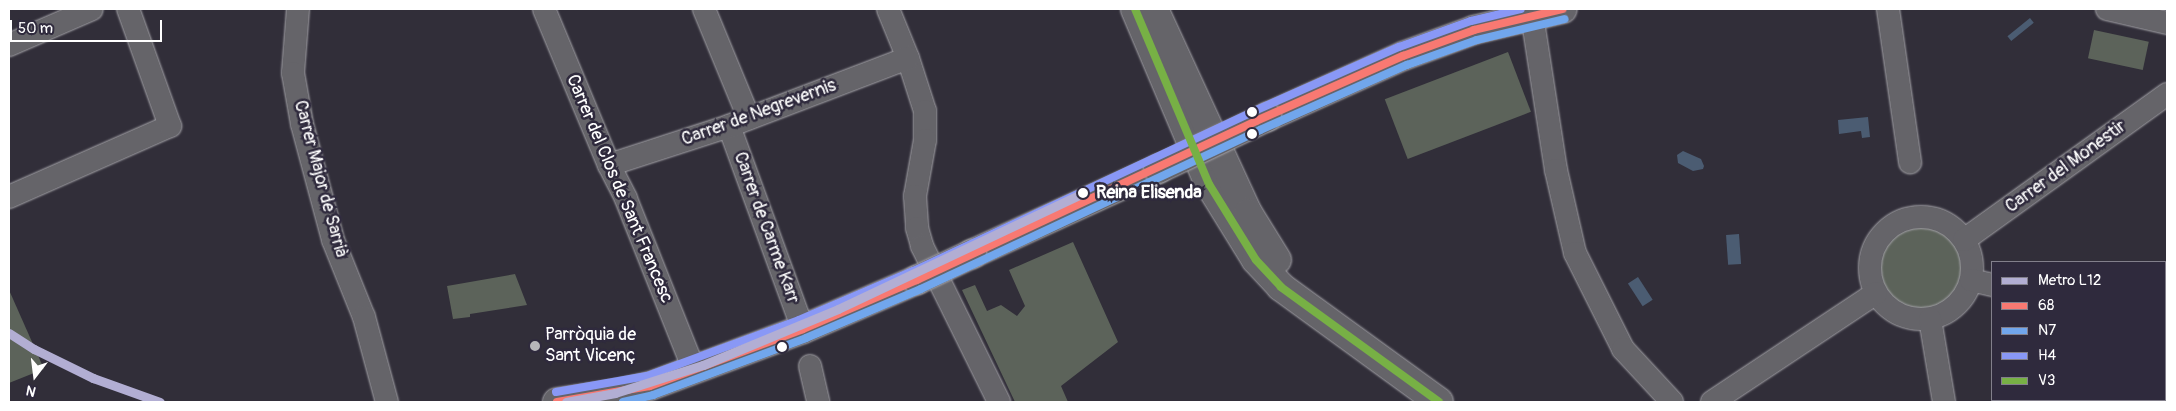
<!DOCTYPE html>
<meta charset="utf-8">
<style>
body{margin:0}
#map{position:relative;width:2176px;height:411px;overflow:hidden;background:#312e39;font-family:Pangolin,sans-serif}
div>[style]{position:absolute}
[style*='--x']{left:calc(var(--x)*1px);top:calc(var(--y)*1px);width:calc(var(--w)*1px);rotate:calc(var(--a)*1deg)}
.green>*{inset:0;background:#5c635a;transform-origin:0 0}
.round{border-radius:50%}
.water>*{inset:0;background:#4b5c72;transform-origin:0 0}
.roads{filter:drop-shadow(0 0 1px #a2a1a6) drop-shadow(0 0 1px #a2a1a6)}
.street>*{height:22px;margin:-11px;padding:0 11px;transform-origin:11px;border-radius:11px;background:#656469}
.street>.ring{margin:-11px;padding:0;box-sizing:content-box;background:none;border:22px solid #656469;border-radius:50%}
.secondary>*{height:28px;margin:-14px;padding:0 14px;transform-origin:14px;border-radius:14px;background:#656469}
.bridges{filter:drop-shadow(0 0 1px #a2a1a6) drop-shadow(0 0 1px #a2a1a6)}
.secondary-bridge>*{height:28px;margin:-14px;padding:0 14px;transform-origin:14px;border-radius:14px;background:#656469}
.bus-1>*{height:8px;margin:-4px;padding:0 4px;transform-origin:4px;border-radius:4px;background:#f87972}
.bus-2>*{height:8px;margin:-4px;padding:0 4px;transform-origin:4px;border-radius:4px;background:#71a6ec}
.bus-3>*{height:8px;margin:-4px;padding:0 4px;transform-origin:4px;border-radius:4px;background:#8998f6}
.bus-4>*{height:8px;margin:-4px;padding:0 4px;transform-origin:4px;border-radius:4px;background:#77b045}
.metro-1>*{height:9px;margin:-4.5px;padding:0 4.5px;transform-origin:4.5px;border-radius:4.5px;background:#b2aed3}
.dots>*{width:14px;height:14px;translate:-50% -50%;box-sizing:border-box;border:2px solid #2f2a3d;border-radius:50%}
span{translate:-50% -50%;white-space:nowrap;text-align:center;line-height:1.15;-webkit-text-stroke:5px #2f2a3d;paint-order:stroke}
.street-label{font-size:18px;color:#fff}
.stop-label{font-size:18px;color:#fff;font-weight:700}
.left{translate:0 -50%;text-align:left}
.poi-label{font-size:18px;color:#fff}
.frame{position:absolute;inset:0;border:10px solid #fff;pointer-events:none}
.legend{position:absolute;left:1991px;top:261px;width:175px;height:140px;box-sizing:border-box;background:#2f2a3d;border:1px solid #827f8b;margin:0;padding:6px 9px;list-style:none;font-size:15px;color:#fff}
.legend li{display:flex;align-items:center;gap:10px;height:25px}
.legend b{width:25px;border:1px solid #827f8b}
.north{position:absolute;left:10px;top:351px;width:50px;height:50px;-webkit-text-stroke:4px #2f2a3d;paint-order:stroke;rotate:195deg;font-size:14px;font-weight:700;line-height:20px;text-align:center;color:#fff}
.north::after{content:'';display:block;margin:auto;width:18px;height:22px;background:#fff;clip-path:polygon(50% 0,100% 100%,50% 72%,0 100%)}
.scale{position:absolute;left:10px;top:20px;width:152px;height:22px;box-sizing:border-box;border:2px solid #fff;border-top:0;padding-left:6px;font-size:15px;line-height:18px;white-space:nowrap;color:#fff;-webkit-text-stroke:4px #2f2a3d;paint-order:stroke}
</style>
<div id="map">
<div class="green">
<div style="left:2094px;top:30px;width:56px;height:29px;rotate:12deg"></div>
<div style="left:1508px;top:52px;width:64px;height:132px;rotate:69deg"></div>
<div class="round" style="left:1878px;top:225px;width:84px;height:84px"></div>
<div style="clip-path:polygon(1073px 242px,1118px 342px,1061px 386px,1068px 402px,1015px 402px,962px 290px,975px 285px,987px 311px,1001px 305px,1017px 316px,1025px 306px,1009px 270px)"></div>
<div style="clip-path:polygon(515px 274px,527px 305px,470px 314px,470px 317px,453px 319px,447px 286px)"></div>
<div style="clip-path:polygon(9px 290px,44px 369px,9px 383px)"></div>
</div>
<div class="water">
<div style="left:2030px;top:18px;width:6px;height:29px;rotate:51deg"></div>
<div style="clip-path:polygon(1868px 117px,1870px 137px,1862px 138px,1861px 131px,1839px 134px,1838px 120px)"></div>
<div style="clip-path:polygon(1683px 151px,1701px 159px,1704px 166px,1703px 169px,1693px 171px,1678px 163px,1677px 155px)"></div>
<div style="left:1739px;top:234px;width:30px;height:13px;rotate:86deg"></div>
<div style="left:1638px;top:277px;width:27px;height:12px;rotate:57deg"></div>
</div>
<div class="roads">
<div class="street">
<div style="--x:298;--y:9;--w:64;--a:94.5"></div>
<div style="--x:293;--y:73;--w:52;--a:80"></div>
<div style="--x:302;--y:124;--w:120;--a:75"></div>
<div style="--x:333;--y:240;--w:83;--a:68.1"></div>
<div style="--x:364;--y:317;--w:88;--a:74.9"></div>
<div style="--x:544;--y:9;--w:169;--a:67.4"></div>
<div style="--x:609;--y:165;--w:38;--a:63"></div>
<div style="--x:626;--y:199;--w:184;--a:68.3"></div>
<div style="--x:704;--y:9;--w:118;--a:67.6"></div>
<div style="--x:888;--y:9;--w:53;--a:67.8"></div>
<div style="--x:908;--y:58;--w:56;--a:72.2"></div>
<div style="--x:925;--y:111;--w:29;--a:90"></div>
<div style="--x:925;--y:140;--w:57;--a:100.1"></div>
<div style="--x:915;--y:196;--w:32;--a:86"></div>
<div style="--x:917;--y:228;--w:19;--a:74"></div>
<div style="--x:922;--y:246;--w:174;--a:63.7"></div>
<div style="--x:1888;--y:9;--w:155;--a:81.8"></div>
<div style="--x:2107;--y:9;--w:62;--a:13.1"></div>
<div style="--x:1532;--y:15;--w:157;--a:81.2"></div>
<div style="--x:1556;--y:170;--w:85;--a:77.1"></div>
<div style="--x:1575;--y:253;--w:107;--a:63.4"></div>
<div style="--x:1623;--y:349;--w:72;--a:47.2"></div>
<div style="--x:9;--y:45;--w:90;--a:-23.4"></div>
<div style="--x:729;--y:126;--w:216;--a:70"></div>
<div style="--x:609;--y:165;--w:126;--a:-18"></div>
<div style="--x:729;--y:126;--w:191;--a:-20.8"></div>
<div style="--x:9;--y:197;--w:176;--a:-23.8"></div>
<div style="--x:170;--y:126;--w:124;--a:-109.7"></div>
<div class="ring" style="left:1870px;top:217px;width:80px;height:80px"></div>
<div style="--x:1964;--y:240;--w:250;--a:-35.7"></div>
<div style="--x:1971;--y:280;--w:22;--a:13"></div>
<div style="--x:1930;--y:319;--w:84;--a:80.4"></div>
<div style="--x:2165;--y:325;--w:2;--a:0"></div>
<div style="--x:810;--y:366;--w:37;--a:77"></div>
<div style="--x:1712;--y:402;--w:197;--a:-33.6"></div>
</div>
<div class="secondary">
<div style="--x:1135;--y:9;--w:190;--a:67.1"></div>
<div style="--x:1209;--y:184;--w:89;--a:58.3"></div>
<div style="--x:1256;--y:260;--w:37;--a:47"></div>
<div style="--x:1281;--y:287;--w:195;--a:36"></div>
<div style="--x:1154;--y:9;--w:225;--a:65.3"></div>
<div style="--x:1248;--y:213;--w:55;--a:58.3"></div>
<div style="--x:1267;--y:117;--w:149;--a:-24.2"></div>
<div style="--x:1403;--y:56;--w:76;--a:-20.1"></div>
<div style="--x:1474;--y:30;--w:91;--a:-13.3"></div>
<div style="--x:972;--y:254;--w:205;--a:-24.6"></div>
<div style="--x:557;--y:402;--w:63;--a:-8.3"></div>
<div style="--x:619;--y:393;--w:32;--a:-13"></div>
<div style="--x:650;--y:386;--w:163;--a:-20.4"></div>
<div style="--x:803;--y:329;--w:124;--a:-23.3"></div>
</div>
</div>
<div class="bridges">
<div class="secondary-bridge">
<div style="--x:1158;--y:169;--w:121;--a:-25.5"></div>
<div style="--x:917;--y:280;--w:61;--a:-25.3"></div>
</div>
</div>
<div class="bus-1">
<div style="--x:557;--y:402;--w:94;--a:-9.8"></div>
<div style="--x:650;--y:386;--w:163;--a:-20.4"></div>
<div style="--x:803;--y:329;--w:124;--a:-23.3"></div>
<div style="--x:917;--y:280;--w:374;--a:-25.1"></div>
<div style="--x:1256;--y:121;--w:161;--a:-23.9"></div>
<div style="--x:1403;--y:56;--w:76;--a:-20.1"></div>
<div style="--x:1474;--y:30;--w:91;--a:-13.3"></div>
</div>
<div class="bus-2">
<div style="--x:623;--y:402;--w:31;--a:-13"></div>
<div style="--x:653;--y:395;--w:163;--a:-20.4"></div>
<div style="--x:806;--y:338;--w:125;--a:-23.1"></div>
<div style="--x:921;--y:289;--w:374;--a:-25.1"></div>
<div style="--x:1260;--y:130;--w:161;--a:-23.9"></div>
<div style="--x:1407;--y:65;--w:74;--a:-19.7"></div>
<div style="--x:1477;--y:40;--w:90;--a:-13.4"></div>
</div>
<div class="bus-3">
<div style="--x:556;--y:392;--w:92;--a:-10"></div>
<div style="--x:647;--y:376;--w:162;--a:-20.2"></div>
<div style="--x:799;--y:320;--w:124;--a:-23.3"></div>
<div style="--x:913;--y:271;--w:374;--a:-25.1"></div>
<div style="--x:1252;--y:112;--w:161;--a:-23.9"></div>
<div style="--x:1399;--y:47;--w:77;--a:-19.9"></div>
<div style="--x:1471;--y:21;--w:51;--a:-13.5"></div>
</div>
<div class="bus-4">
<div style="--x:1135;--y:9;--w:190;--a:67.1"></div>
<div style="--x:1209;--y:184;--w:89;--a:58.3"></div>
<div style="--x:1256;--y:260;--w:37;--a:47"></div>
<div style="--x:1281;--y:287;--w:195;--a:36"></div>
</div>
<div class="metro-1">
<div style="--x:9;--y:333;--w:30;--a:33"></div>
<div style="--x:34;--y:349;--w:66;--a:26.2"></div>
<div style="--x:93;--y:378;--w:71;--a:19.7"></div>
<div style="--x:566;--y:402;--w:50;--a:-10.4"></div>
<div style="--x:615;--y:393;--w:92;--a:-17.7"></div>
<div style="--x:703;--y:365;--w:146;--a:-22.5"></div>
<div style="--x:838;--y:309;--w:271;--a:-25.3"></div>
</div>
<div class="dots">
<div style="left:1252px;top:112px;background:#fff"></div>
<div style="left:1252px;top:134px;background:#fff"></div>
<div style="left:1083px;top:193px;background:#fff"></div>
<div style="left:535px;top:346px;background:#b7b6ba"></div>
<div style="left:782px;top:347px;background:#fff"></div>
</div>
<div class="street-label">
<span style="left:759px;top:113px;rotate:-20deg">Carrer de Negrevernis</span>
<span style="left:2066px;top:167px;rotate:-36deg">Carrer del Monestir</span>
<span style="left:320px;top:179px;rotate:75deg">Carrer Major de Sarrià</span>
<span style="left:619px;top:189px;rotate:67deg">Carrer del Clos de Sant Francesc</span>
<span style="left:766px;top:228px;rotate:70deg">Carrer de Carme Karr</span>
</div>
<div class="stop-label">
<span class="left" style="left:1096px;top:193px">Reina Elisenda</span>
</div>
<div class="poi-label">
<span class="left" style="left:545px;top:346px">Parròquia de<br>Sant Vicenç</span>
</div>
<div class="frame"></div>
<ul class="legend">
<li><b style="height:6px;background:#b2aed3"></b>Metro L12</li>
<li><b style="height:6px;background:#f87972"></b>68</li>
<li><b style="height:6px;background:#71a6ec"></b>N7</li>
<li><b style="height:6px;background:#8998f6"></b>H4</li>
<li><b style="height:6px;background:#77b045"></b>V3</li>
</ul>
<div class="north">N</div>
<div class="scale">50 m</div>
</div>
